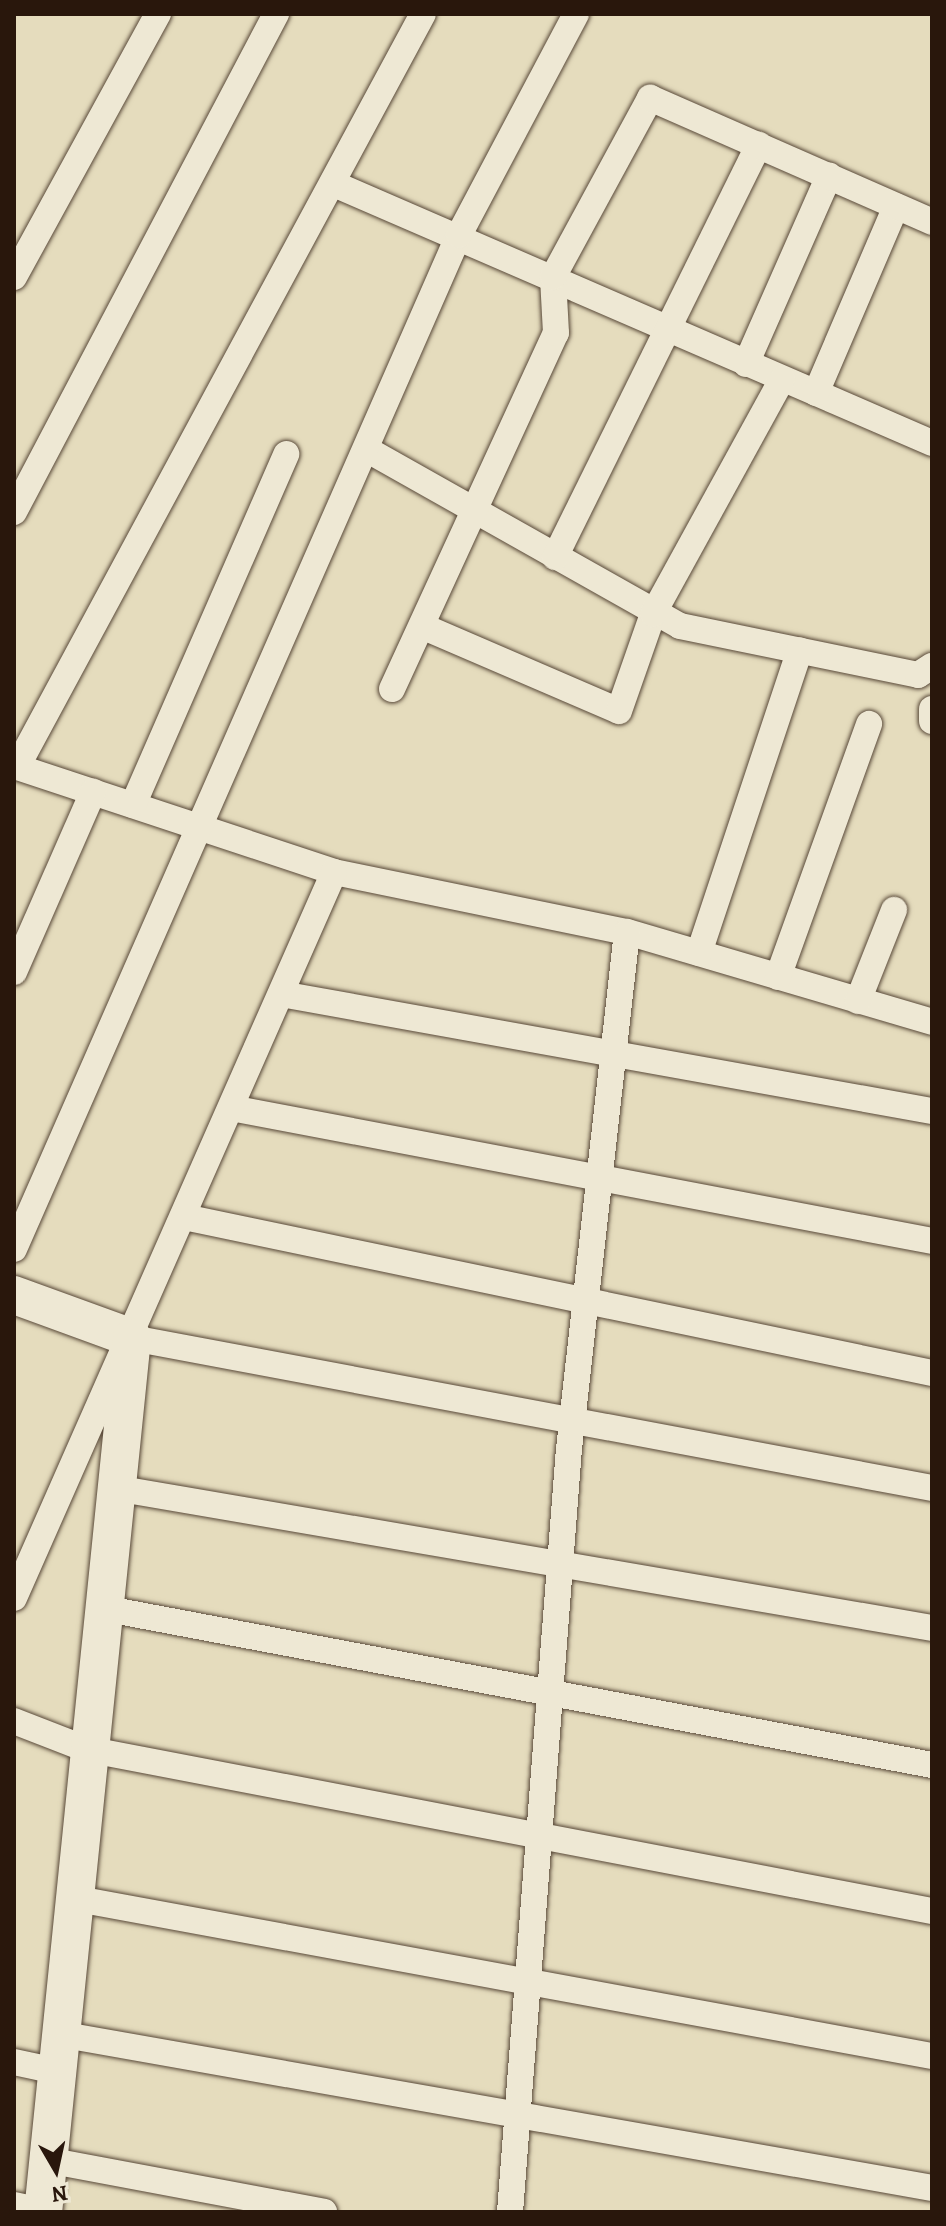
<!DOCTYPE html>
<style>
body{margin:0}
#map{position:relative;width:946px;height:2226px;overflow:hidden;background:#e5dcbd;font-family:Alegreya,serif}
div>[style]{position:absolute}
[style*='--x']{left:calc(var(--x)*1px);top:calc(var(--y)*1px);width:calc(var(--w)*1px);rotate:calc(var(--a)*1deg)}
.roads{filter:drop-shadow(0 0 2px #584838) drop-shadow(0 0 2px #584838)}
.street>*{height:26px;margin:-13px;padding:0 13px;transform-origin:13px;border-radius:13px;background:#eee8d4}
.secondary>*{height:38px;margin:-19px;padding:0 19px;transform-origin:19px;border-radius:19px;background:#eee8d4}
span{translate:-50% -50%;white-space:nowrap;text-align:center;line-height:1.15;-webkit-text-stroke:6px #eee8d4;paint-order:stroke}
.frame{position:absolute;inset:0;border:16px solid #29170c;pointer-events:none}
.north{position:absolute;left:16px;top:2130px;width:80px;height:80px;-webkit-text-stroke:6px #eee8d4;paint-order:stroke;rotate:171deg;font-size:22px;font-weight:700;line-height:32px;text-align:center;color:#29170c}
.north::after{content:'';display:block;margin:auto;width:28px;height:36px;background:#29170c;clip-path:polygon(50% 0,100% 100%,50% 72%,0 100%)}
</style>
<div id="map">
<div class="roads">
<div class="street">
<div style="--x:334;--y:184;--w:652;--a:23.42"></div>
<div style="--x:14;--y:277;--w:300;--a:-61.3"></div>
<div style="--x:746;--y:364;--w:206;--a:-66.2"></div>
<div style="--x:816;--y:393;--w:203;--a:-66.8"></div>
<div style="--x:366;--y:449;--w:360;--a:29.4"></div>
<div style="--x:680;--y:626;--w:243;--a:11.6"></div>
<div style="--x:918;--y:675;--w:17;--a:-33"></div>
<div style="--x:14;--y:512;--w:563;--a:-62.25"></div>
<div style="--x:555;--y:557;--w:460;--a:-63.7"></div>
<div style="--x:424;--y:627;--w:212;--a:23.3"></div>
<div style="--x:619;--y:711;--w:103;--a:-70.7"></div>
<div style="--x:653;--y:614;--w:268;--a:-61.2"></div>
<div style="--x:392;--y:689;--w:392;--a:-65.3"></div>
<div style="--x:556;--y:333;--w:56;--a:-93.1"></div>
<div style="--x:553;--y:277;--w:204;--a:-61.5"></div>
<div style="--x:650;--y:98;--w:308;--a:23.7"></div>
<div style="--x:932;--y:709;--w:12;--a:90"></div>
<div style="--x:14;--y:766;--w:337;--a:18.3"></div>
<div style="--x:334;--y:872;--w:299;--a:11.6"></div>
<div style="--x:627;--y:932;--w:318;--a:16.4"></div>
<div style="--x:17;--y:767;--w:855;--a:-61.67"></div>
<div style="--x:133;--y:805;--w:383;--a:-66.4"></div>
<div style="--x:699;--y:953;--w:319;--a:-71.6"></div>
<div style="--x:14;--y:972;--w:197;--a:-66.3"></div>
<div style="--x:778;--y:977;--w:269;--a:-70.2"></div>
<div style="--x:281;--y:994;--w:661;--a:10.19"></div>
<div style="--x:858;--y:1001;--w:98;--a:-68.4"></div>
<div style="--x:231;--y:1108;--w:714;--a:10.74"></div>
<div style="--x:184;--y:1217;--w:764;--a:11.78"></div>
<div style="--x:14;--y:1249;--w:1107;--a:-66.31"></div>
<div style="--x:459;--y:235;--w:250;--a:-62.1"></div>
<div style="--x:132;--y:1338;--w:814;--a:10.62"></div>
<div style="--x:115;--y:1488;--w:829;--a:9.72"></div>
<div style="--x:14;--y:1598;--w:793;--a:-66.21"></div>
<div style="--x:102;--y:1608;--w:845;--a:10.71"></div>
<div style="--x:14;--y:1721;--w:77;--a:21.3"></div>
<div style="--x:86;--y:1749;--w:861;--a:10.84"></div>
<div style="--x:72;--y:1898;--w:874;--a:10.41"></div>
<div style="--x:59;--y:2034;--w:886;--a:10"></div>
<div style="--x:14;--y:2062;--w:43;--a:12.1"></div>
<div style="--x:47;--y:2160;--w:282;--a:10.6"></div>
<div style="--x:14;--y:2205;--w:30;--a:12"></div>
<div style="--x:510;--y:2212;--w:765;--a:-85.58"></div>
<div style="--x:569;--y:1449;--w:520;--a:-83.6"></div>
</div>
<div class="secondary">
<div style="--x:14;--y:1295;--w:126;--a:20"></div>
<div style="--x:132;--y:1338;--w:879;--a:95.81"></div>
</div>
</div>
<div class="frame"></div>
<div class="north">N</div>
</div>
